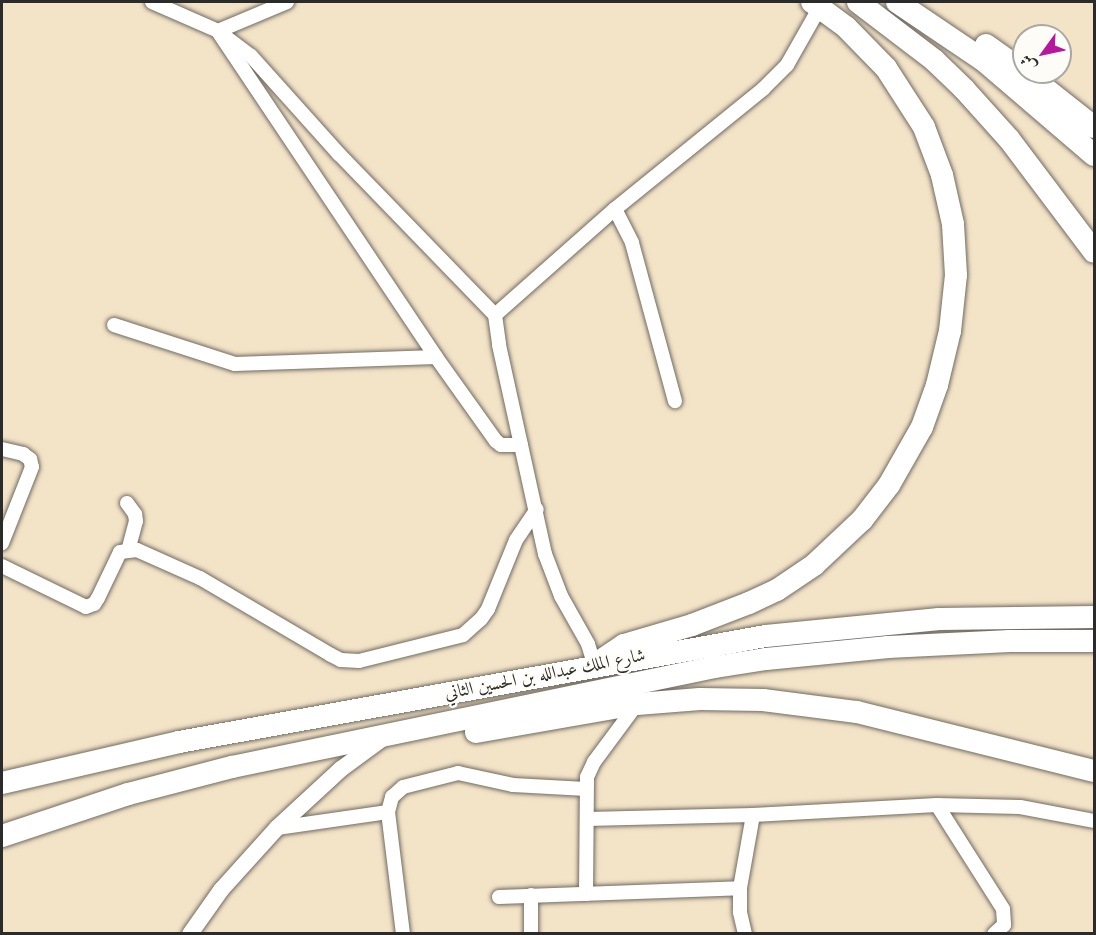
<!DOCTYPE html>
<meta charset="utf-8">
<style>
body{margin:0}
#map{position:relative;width:1096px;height:935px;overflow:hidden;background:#f3e3c7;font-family:Cardo,Amiri,serif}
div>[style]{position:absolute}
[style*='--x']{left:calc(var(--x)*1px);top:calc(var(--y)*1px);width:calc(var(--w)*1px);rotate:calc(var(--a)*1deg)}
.roads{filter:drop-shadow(0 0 2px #716b62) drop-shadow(0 0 2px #716b62)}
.minor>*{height:14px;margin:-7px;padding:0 7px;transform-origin:7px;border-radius:7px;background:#fff}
.tertiary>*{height:16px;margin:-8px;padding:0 8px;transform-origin:8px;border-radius:8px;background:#fff}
.trunk>*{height:22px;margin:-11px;padding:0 11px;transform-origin:11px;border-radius:11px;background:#fff}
span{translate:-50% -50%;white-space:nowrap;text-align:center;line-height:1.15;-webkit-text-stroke:4.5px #fdfcf7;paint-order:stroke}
.street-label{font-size:18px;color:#2b2b2b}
.frame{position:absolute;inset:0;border:3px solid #2b2b2b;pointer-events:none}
.north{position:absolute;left:1012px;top:24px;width:60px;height:60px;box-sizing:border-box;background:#fdfcf7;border:2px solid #a9a8a5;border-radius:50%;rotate:237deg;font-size:16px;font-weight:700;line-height:24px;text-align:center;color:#2b2b2b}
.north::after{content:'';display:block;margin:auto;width:21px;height:27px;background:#b5179e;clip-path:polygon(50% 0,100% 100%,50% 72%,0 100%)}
</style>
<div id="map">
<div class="roads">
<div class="minor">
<div style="--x:152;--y:2;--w:72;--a:23.7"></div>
<div style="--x:218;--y:31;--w:41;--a:37.1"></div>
<div style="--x:251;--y:56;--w:132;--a:48.1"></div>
<div style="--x:339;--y:154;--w:224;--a:45.9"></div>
<div style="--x:495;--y:315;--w:30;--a:82"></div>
<div style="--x:499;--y:345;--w:214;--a:77.6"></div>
<div style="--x:545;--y:554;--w:45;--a:69.1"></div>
<div style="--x:561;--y:596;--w:55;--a:60.6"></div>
<div style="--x:588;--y:644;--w:24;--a:73"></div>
<div style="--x:615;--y:209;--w:38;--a:63"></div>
<div style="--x:632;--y:243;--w:164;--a:74.8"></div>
<div style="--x:495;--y:315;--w:160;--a:-41.5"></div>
<div style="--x:615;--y:209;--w:191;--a:-39"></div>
<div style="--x:763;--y:89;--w:34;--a:-45"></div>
<div style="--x:787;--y:65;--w:67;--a:-60.4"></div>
<div style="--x:114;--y:325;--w:127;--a:17.9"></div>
<div style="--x:235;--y:364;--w:201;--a:-2"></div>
<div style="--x:436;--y:357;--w:392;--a:-123.8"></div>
<div style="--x:218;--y:31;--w:75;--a:-22.8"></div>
<div style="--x:436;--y:357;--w:103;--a:54.5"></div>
<div style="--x:496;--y:441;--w:6;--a:39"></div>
<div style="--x:501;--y:445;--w:20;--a:0"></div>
<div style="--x:2;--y:449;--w:22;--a:13"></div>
<div style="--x:23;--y:454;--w:9;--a:36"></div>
<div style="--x:30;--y:459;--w:8;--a:76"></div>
<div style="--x:32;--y:467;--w:82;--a:111.5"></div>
<div style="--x:127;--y:503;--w:14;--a:54"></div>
<div style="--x:135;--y:514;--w:7;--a:82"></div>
<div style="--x:136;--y:521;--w:30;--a:105"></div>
<div style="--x:2;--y:566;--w:93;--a:26"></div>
<div style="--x:86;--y:607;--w:9;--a:-21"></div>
<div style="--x:94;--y:604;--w:7;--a:-56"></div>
<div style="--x:98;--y:598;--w:51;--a:-64.4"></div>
<div style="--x:120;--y:552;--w:17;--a:-7"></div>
<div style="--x:137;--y:550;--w:69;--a:24"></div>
<div style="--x:200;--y:578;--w:152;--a:30.4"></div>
<div style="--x:331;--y:655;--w:11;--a:27"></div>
<div style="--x:341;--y:660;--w:18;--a:3"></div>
<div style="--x:359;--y:661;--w:107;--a:-14"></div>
<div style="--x:463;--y:635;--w:24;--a:-42"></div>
<div style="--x:481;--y:619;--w:12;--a:-55"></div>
<div style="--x:488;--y:609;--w:74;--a:-67.9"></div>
<div style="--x:516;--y:540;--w:37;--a:-56"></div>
<div style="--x:937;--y:805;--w:123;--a:57.6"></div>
<div style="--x:1003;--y:909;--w:16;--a:86"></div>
<div style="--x:1004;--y:925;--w:13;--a:138"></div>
<div style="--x:587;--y:819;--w:166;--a:-1.4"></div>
<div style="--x:753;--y:815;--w:184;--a:-3.1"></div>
<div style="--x:937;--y:805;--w:83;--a:1.4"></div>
<div style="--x:1020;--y:807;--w:75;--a:10.7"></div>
<div style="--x:277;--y:828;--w:112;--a:-8.2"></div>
<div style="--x:586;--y:894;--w:117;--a:-89.5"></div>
<div style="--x:587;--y:777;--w:17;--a:-65"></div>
<div style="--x:594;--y:762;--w:72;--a:-53.4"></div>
<div style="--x:531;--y:895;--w:39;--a:90"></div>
<div style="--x:499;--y:897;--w:241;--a:-2.1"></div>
<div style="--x:403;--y:934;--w:123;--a:-97"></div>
<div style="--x:388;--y:812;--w:16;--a:-75"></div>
<div style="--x:392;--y:797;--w:15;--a:-42"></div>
<div style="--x:403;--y:787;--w:57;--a:-14.3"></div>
<div style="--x:458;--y:773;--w:56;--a:12.3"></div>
<div style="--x:513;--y:785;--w:73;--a:3.1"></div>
<div style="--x:745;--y:934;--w:23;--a:-103"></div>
<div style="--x:740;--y:912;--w:24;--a:-90"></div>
<div style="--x:740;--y:888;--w:74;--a:-79.9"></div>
</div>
<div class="tertiary">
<div style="--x:190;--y:934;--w:54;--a:-54.8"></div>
<div style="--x:221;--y:890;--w:84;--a:-47.9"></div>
<div style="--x:277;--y:828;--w:87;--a:-42.7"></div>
<div style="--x:341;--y:769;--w:51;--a:-36.2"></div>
</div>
<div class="trunk">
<div style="--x:858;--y:2;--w:96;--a:37.3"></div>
<div style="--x:934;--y:60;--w:42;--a:44"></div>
<div style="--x:964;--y:89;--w:67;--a:48"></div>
<div style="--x:1009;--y:139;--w:141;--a:53"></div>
<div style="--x:897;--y:2;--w:104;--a:34"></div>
<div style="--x:983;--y:60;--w:146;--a:40.6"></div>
<div style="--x:986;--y:45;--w:47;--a:35.4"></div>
<div style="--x:1024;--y:72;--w:89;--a:38.2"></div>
<div style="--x:603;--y:659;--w:25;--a:-34"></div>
<div style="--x:624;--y:645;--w:71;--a:-16.4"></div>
<div style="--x:692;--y:625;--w:61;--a:-21.1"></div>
<div style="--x:749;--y:603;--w:31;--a:-25"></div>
<div style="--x:777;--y:590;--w:45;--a:-34"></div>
<div style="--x:814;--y:565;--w:66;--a:-43.2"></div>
<div style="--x:862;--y:520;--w:44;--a:-52.4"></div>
<div style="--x:889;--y:485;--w:67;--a:-60.4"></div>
<div style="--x:922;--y:427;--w:45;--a:-70.3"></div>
<div style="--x:937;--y:385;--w:56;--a:-76.5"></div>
<div style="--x:950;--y:331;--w:56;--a:-83.9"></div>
<div style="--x:956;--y:275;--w:51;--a:-93.4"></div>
<div style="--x:953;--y:224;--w:50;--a:-102.7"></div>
<div style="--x:942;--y:175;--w:51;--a:-110.6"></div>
<div style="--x:924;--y:127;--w:70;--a:-122.8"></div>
<div style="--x:886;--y:68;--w:57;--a:-134.3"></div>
<div style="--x:846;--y:27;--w:42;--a:-143.7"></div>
<div style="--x:476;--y:732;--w:163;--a:-9.9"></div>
<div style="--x:637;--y:704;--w:63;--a:-4.5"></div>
<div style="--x:700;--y:699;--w:63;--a:0.9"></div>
<div style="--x:763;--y:700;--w:95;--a:7.3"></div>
<div style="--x:857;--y:712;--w:244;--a:14"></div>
<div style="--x:2;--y:783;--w:182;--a:-13"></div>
<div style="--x:179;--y:742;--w:596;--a:-10.24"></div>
<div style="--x:766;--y:636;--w:174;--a:-5.6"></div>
<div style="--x:939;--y:619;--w:155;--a:-0.7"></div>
<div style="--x:2;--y:836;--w:133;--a:-18.4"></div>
<div style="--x:128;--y:794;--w:107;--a:-14.6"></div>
<div style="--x:232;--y:767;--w:493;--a:-11.7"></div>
<div style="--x:715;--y:667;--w:52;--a:-8.9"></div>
<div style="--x:766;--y:659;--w:123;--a:-5.6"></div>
<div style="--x:888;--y:647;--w:122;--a:-2.8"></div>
<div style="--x:1010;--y:641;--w:84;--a:0"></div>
</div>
</div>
<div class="street-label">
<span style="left:545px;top:675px;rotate:-11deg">شارع الملك عبدالله بن الحسين الثاني</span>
</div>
<div class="frame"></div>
<div class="north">ش</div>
</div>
